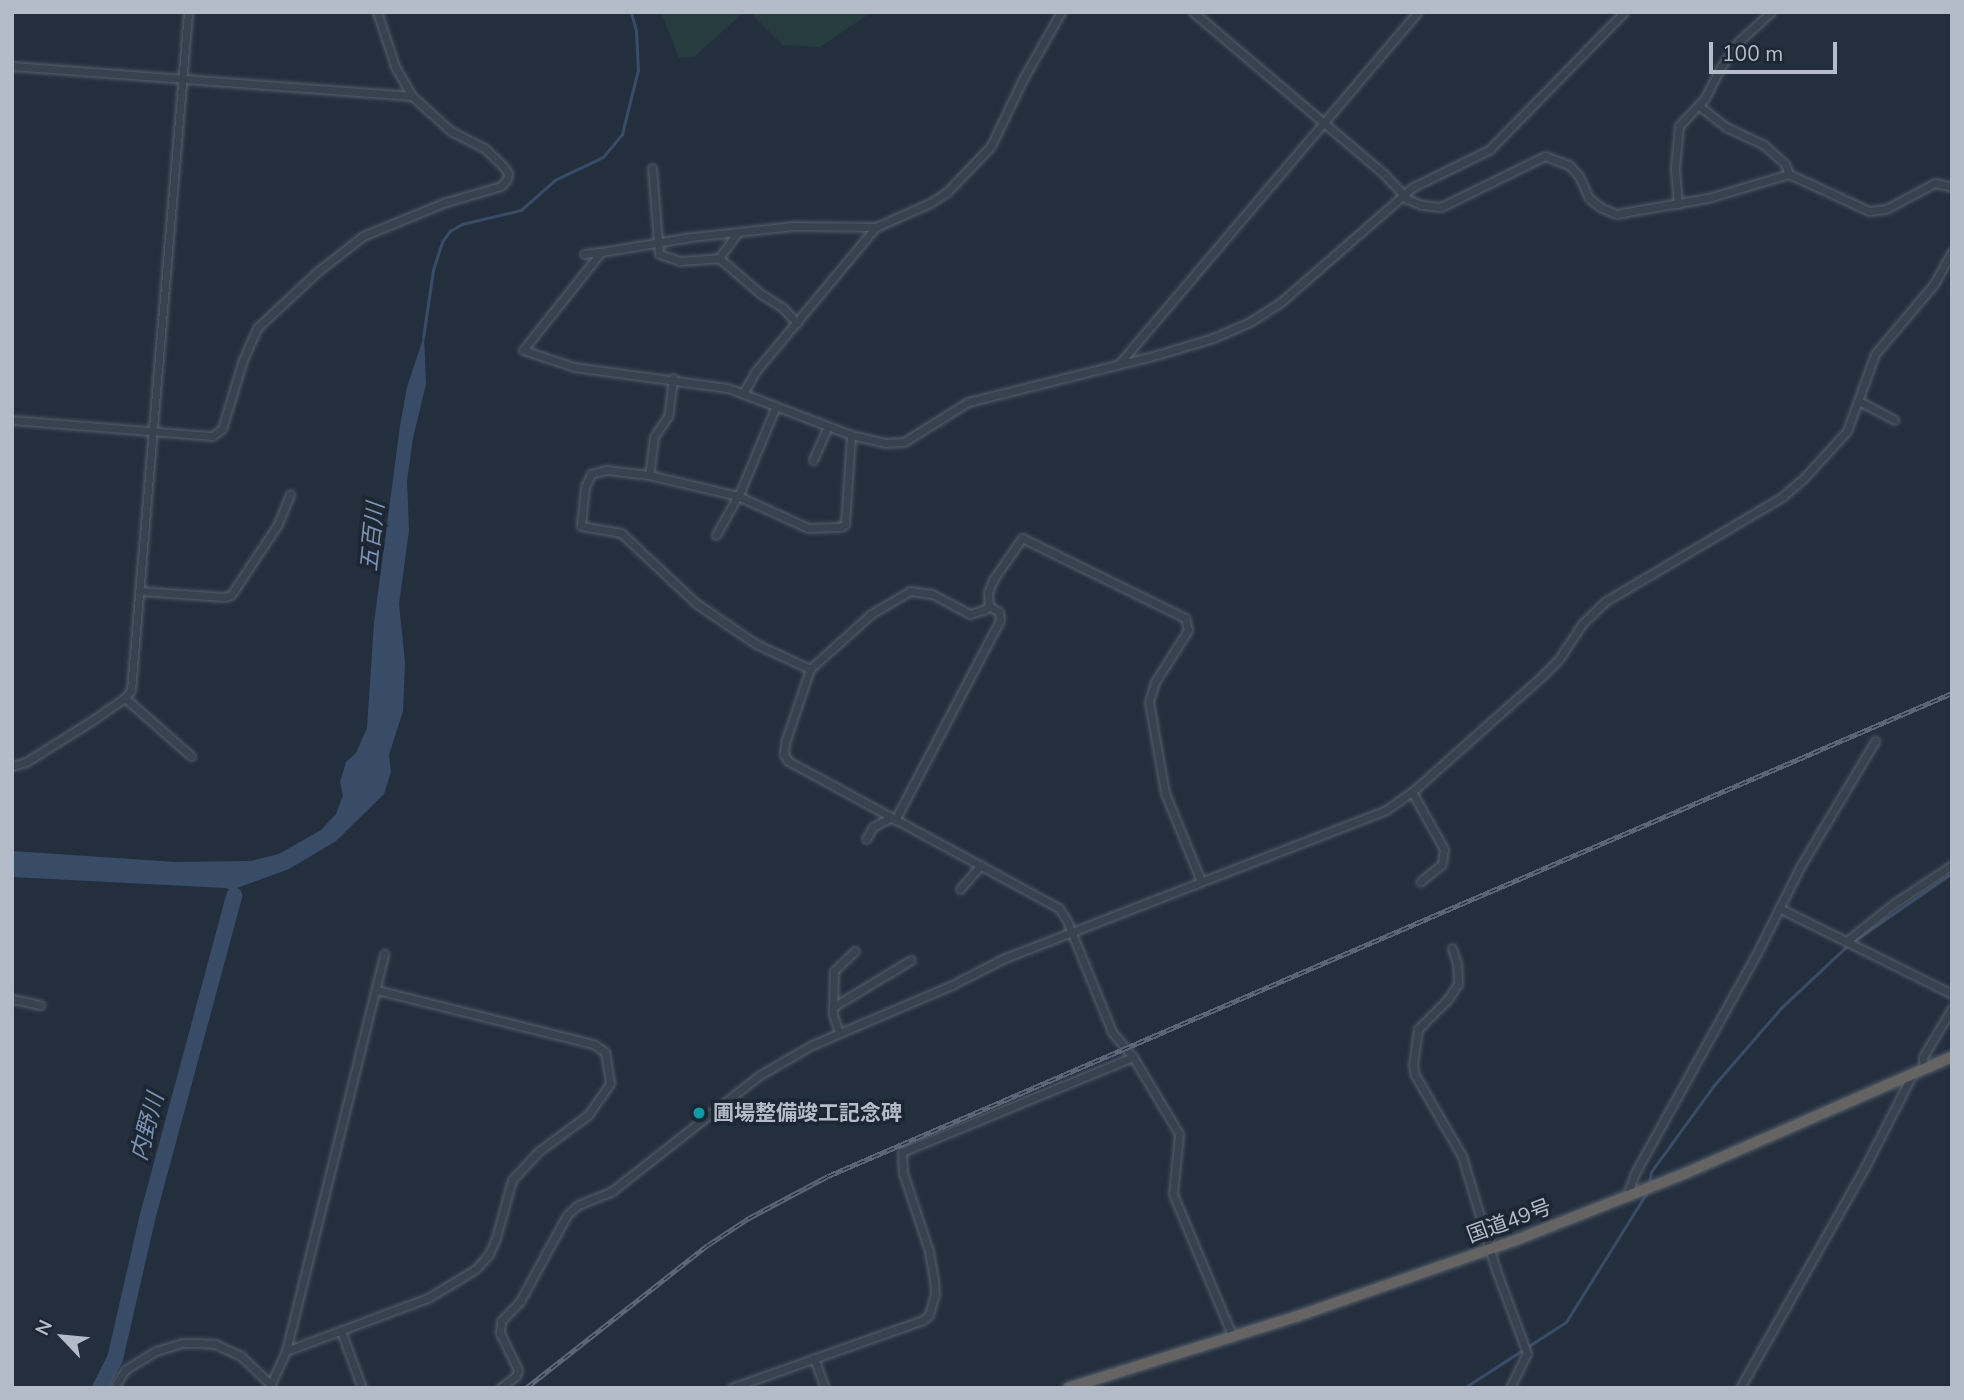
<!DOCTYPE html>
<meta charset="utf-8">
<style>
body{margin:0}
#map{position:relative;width:1964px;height:1400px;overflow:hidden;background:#242f3e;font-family:"Nunito Sans","Noto Sans JP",sans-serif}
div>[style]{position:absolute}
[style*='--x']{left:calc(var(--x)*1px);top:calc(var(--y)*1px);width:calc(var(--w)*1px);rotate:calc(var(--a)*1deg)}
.green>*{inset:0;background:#263c3f}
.water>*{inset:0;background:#394c67}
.stream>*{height:2.5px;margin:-1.25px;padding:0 1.25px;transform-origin:1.25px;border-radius:1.25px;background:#394c67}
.river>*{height:16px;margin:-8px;padding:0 8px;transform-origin:8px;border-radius:8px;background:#394c67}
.roads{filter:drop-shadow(0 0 2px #565f6c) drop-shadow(0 0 2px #565f6c)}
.minor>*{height:7px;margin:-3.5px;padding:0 3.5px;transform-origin:3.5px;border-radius:3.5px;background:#38414e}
.trunk>*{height:10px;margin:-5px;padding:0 5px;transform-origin:5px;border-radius:5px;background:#656462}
.rail>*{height:5px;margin-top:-2.5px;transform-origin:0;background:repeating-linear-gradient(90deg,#1d2633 0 8px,#5a6575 0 16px);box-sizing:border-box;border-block:2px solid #5a6575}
.dots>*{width:19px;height:19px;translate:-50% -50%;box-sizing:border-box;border:4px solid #1d2633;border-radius:50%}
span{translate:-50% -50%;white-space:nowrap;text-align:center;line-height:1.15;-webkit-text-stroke:7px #1d2633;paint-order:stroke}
.poi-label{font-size:21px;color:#b4bcc9;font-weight:700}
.left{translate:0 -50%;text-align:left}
.street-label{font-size:21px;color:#b4bcc9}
.water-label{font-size:23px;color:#7c92b1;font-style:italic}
.frame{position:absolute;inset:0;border:14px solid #b4bcc9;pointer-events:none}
.north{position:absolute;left:28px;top:1302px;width:70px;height:70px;-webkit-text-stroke:5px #1d2633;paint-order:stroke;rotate:296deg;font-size:19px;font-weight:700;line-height:28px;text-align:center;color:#b4bcc9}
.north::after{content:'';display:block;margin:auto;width:24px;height:32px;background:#b4bcc9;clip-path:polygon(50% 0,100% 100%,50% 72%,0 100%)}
.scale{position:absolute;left:1709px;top:42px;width:128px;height:32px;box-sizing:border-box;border:4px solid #b4bcc9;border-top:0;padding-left:9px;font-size:21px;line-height:24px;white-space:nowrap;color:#b4bcc9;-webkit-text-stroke:5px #1d2633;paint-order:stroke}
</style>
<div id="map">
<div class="green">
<div style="clip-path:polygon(661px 12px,744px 12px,694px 57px,679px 58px)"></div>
<div style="clip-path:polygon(750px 12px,872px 12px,820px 47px,783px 45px)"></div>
</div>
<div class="water">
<div style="clip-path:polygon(424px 336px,426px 384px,413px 438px,407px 481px,409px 531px,399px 604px,405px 662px,403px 711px,389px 755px,391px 772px,384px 794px,336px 841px,289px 869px,237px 888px,229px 915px,227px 915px,232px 890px,225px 888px,12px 877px,12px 851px,175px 862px,251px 861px,279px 854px,321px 830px,336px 814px,343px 795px,340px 782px,346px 762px,356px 753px,367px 728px,374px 623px,400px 426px,407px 387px)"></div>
</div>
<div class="stream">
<div style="--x:423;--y:338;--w:69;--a:-81.6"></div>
<div style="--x:433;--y:270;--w:29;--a:-72"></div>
<div style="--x:442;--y:242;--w:14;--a:-54"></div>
<div style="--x:450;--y:231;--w:14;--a:-30"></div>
<div style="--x:462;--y:224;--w:61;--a:-13.3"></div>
<div style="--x:521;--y:210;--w:45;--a:-41.4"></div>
<div style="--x:555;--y:180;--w:53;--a:-25.6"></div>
<div style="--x:603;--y:157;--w:30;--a:-50"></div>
<div style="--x:622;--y:134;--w:66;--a:-76"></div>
<div style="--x:638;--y:70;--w:39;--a:-93"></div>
<div style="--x:636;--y:31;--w:20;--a:-105"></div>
<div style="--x:1649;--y:1184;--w:12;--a:-81"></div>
<div style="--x:1651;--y:1172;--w:109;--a:-54"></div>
<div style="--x:1715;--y:1084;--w:101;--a:-49"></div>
<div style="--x:1781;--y:1008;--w:92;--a:-43.2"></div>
<div style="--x:1848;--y:945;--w:126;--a:-34.7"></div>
<div style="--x:1464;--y:1388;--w:121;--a:-32.9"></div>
<div style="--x:1566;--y:1322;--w:155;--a:-58"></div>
</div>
<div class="river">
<div style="--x:100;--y:1388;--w:33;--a:-63"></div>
<div style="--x:115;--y:1359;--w:144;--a:-77.1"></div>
<div style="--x:147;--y:1219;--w:335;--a:-74.9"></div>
</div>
<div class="roads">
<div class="minor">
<div style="--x:1061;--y:12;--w:79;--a:119.5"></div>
<div style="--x:1022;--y:81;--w:72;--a:115.5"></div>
<div style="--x:991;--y:146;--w:64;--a:133.7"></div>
<div style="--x:947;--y:192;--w:20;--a:147"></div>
<div style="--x:930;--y:203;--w:59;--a:156"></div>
<div style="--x:876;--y:227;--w:83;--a:-179.3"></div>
<div style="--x:793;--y:226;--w:103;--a:173.8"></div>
<div style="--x:691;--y:237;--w:91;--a:170.5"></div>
<div style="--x:601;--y:252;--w:125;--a:128.5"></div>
<div style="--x:523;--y:350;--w:54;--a:18.4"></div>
<div style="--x:574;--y:367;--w:155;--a:7.8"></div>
<div style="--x:728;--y:388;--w:132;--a:20.9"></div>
<div style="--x:851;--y:435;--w:35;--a:13"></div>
<div style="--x:885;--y:443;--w:19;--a:-3"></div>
<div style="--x:904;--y:442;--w:75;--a:-32"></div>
<div style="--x:968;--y:402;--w:198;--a:-14"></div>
<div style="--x:1160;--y:354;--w:55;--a:-16.8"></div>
<div style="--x:1213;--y:338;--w:40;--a:-23.4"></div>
<div style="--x:1250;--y:322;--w:37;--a:-33"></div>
<div style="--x:1281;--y:302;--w:175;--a:-41.1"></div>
<div style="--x:1413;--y:187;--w:85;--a:-26"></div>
<div style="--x:1489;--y:150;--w:193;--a:-45.6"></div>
<div style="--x:1193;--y:12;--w:250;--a:40.3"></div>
<div style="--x:1384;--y:174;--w:34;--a:47"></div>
<div style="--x:1407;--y:199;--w:16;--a:22"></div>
<div style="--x:1422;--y:205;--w:19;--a:6"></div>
<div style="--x:1441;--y:207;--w:116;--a:-26.1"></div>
<div style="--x:1545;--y:156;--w:26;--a:21"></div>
<div style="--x:1569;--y:165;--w:15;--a:48"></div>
<div style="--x:1579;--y:176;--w:24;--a:66"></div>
<div style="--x:1589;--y:198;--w:14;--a:39"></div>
<div style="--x:1600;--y:207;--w:17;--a:24"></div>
<div style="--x:1616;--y:214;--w:93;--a:-9.9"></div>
<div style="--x:1708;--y:198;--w:84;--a:-16.5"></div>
<div style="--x:1789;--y:174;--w:88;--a:24.8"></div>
<div style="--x:1869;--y:211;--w:17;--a:-7"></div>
<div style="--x:1886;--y:209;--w:55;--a:-28"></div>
<div style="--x:1935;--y:183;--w:17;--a:13"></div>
<div style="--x:12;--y:66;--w:401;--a:4.3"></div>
<div style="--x:1698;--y:105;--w:36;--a:38"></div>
<div style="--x:1726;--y:127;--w:42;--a:25.3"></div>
<div style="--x:1764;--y:145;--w:28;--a:42"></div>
<div style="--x:1785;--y:164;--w:11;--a:68"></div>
<div style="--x:652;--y:168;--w:86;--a:85.3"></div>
<div style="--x:659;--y:254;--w:22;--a:18"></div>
<div style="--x:680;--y:261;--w:39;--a:-4"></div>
<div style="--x:719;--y:258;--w:55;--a:40.6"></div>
<div style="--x:761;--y:294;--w:25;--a:32"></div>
<div style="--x:782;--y:307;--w:22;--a:47"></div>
<div style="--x:1678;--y:204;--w:37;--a:-95"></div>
<div style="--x:1675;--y:167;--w:41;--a:-84.4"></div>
<div style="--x:1679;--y:126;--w:38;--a:-47"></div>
<div style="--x:1705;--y:98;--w:35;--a:-63"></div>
<div style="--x:1721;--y:67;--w:30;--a:-56"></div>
<div style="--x:1738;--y:42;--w:45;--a:-42.3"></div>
<div style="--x:584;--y:254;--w:16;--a:-7"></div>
<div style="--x:719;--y:258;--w:31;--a:-54"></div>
<div style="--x:1119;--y:364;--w:461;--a:-49.7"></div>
<div style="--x:673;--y:378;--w:38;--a:97"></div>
<div style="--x:668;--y:416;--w:25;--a:124"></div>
<div style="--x:654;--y:437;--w:38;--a:97"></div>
<div style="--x:649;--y:475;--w:43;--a:-173.4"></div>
<div style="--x:606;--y:470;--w:16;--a:165"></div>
<div style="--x:591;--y:474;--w:14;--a:115"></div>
<div style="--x:585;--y:487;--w:39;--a:96"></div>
<div style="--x:581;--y:526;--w:41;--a:9.9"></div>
<div style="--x:621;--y:533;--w:104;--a:43.1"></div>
<div style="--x:697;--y:604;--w:71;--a:34.1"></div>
<div style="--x:756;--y:644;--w:60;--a:24.8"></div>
<div style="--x:810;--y:669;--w:78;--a:108.7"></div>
<div style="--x:785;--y:743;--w:11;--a:95"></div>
<div style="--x:784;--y:754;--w:8;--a:60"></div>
<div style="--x:788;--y:761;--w:308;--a:28.5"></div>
<div style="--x:1059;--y:908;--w:15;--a:58"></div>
<div style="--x:1067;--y:921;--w:120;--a:67.9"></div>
<div style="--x:1112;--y:1032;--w:33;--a:50"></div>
<div style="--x:1133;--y:1057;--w:90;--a:59.1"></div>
<div style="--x:1179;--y:1134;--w:60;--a:95.7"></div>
<div style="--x:1173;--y:1194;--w:153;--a:67.3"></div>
<div style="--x:744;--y:392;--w:23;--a:-61"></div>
<div style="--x:755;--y:372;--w:189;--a:-50.2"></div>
<div style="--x:1859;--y:401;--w:40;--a:28"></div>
<div style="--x:12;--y:420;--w:201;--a:4.6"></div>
<div style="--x:212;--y:436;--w:12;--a:-35"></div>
<div style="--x:222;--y:429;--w:72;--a:-73.1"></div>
<div style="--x:243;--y:360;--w:35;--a:-66"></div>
<div style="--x:257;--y:328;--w:82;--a:-43"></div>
<div style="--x:317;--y:272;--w:58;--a:-38"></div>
<div style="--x:363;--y:236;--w:90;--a:-22.3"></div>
<div style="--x:446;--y:202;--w:57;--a:-16.2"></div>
<div style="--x:501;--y:186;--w:9;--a:-49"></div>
<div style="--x:507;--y:179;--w:6;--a:-81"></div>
<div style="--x:508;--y:173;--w:7;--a:-124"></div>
<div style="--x:504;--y:167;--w:28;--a:-136"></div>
<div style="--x:484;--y:148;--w:36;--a:-153"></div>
<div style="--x:452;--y:132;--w:54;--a:-138"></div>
<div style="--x:412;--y:96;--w:34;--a:-120"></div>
<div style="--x:395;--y:66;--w:57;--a:-108.4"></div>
<div style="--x:813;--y:460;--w:36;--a:-66"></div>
<div style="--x:649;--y:475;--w:91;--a:13.3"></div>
<div style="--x:738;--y:496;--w:77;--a:24.6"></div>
<div style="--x:808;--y:528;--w:33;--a:-2"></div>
<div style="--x:841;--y:527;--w:5;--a:-37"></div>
<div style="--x:845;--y:524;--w:89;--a:-86.1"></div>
<div style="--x:716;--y:535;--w:51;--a:-60.9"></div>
<div style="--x:741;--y:490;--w:91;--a:-67.4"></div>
<div style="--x:140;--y:591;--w:84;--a:4.1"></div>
<div style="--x:224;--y:597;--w:7;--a:-16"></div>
<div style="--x:231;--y:595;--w:85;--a:-56.5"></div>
<div style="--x:278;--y:524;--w:32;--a:-68"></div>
<div style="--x:810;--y:669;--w:82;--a:-42"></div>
<div style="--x:871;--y:614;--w:45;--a:-30.5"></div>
<div style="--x:910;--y:591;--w:22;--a:8"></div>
<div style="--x:932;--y:594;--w:43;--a:27.8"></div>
<div style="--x:970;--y:614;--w:16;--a:-18"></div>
<div style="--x:985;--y:609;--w:5;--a:-37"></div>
<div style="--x:989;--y:606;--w:13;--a:-94"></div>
<div style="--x:988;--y:593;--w:14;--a:-69"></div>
<div style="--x:993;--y:580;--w:51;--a:-55.4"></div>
<div style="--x:1022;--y:538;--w:182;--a:26.1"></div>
<div style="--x:1185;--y:618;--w:12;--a:76"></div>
<div style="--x:1188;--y:630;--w:62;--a:122.4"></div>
<div style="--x:1155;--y:682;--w:21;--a:107"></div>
<div style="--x:1149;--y:702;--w:92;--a:80"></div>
<div style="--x:1165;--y:793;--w:95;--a:67.8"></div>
<div style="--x:125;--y:698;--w:88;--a:41.3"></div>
<div style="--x:12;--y:766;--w:15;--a:-16"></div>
<div style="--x:26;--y:762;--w:79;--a:-32.1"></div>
<div style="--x:93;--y:720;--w:39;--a:-35"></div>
<div style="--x:125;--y:698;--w:10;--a:-53"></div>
<div style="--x:131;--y:690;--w:680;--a:-85.19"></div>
<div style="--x:1412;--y:792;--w:65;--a:60.7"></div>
<div style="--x:1444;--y:849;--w:15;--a:98"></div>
<div style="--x:1442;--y:864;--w:28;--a:141"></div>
<div style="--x:895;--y:820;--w:226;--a:-62.3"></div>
<div style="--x:1000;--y:620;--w:8;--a:-97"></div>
<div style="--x:999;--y:612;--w:12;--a:-149"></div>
<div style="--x:866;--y:839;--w:14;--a:-60"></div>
<div style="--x:873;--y:827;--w:19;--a:-28"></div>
<div style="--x:960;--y:889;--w:32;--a:-49"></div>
<div style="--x:1779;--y:908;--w:193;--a:26.4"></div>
<div style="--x:1847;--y:941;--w:58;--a:-38.7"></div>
<div style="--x:1892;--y:905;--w:72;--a:-33.7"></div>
<div style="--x:1452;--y:948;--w:16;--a:72"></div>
<div style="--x:1457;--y:963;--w:21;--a:87"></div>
<div style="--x:1458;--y:984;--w:18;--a:124"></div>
<div style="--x:1448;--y:999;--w:42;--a:135"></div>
<div style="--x:1418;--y:1029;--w:36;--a:98"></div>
<div style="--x:1413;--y:1065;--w:10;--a:79"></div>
<div style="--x:1415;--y:1075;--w:94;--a:59.9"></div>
<div style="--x:1462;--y:1156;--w:119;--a:73.4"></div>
<div style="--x:1496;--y:1270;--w:89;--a:69.5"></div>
<div style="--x:1527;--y:1353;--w:39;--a:116"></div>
<div style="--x:12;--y:999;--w:29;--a:12"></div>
<div style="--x:833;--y:1007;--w:91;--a:-31.1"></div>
<div style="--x:839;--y:1033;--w:20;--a:-108"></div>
<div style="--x:833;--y:1014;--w:43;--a:-88.7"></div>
<div style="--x:834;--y:971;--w:29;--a:-44"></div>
<div style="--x:1924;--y:1069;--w:12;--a:-95"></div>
<div style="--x:1923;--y:1057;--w:57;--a:-59.4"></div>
<div style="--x:1627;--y:1196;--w:24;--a:-71"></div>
<div style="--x:1635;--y:1173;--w:252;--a:-61"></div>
<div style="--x:1757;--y:953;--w:96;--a:-63.4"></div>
<div style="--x:1800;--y:867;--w:147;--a:-59.2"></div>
<div style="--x:341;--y:1331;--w:61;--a:69.8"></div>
<div style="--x:286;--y:1351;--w:152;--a:-20.5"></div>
<div style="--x:428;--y:1298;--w:56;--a:-31.1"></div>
<div style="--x:476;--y:1269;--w:20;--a:-49"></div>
<div style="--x:489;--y:1254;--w:17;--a:-66"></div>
<div style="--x:496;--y:1238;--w:60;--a:-74.6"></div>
<div style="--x:512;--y:1180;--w:40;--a:-47"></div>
<div style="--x:539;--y:1151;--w:61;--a:-36.3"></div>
<div style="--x:588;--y:1115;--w:39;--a:-55"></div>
<div style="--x:610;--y:1083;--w:31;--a:-99"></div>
<div style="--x:605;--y:1052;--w:14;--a:-146"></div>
<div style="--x:593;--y:1044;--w:224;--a:-166"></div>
<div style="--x:814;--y:1358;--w:32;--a:70"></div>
<div style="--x:114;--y:1388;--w:21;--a:-59"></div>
<div style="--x:125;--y:1370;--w:36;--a:-32"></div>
<div style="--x:156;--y:1351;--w:28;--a:-17"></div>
<div style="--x:183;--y:1343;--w:16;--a:0"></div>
<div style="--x:199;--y:1343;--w:16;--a:4"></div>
<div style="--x:215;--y:1344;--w:29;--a:25"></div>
<div style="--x:241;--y:1356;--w:42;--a:44"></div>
<div style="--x:269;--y:1388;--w:41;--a:-65.3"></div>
<div style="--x:286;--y:1351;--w:409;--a:-76.1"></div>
<div style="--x:500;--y:1388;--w:20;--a:-37"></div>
<div style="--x:516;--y:1376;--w:6;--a:-72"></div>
<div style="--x:518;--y:1370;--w:41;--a:-115.9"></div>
<div style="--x:500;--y:1333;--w:12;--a:-85"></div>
<div style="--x:501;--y:1321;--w:28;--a:-46"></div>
<div style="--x:520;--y:1301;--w:98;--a:-61.3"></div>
<div style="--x:567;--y:1215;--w:15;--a:-42"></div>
<div style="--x:578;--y:1205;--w:37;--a:-22"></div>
<div style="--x:612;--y:1191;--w:188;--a:-38.1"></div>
<div style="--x:760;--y:1075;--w:60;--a:-30"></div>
<div style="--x:812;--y:1045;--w:152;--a:-23.2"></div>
<div style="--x:952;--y:985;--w:59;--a:-27"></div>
<div style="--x:1005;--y:958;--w:409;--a:-21.2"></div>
<div style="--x:1386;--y:810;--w:32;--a:-35"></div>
<div style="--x:1412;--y:792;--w:174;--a:-41.7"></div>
<div style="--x:1542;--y:676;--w:24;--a:-45"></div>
<div style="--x:1559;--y:659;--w:42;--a:-56.7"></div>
<div style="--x:1582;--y:624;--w:33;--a:-44"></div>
<div style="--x:1606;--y:601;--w:204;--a:-30.6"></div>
<div style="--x:1782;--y:497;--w:28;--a:-41"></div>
<div style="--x:1803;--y:479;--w:65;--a:-47.5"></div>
<div style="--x:1847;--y:431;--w:82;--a:-70"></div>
<div style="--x:1875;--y:354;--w:92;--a:-49.9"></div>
<div style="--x:1934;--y:284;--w:37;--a:-61"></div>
<div style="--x:731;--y:1388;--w:204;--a:-19.5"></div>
<div style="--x:923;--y:1320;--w:8;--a:-40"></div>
<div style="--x:929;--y:1315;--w:22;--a:-74"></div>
<div style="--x:935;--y:1294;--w:14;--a:-94"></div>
<div style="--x:934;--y:1280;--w:29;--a:-100"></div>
<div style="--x:929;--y:1251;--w:82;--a:-108.4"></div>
<div style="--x:903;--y:1173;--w:21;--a:-93"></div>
<div style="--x:902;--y:1152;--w:250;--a:-22.4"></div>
<div style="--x:1740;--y:1388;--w:254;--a:-60.5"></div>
<div style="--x:1865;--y:1167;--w:103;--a:-62.9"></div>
</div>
<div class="trunk">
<div style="--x:1068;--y:1388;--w:241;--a:-17.4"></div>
<div style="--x:1298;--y:1316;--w:231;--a:-19.2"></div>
<div style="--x:1516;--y:1240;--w:183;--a:-21.5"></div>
<div style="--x:1686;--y:1173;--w:290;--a:-23.6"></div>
</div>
</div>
<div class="rail">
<div style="--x:526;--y:1388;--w:231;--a:-38.2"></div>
<div style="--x:708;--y:1245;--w:49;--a:-33.4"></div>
<div style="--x:749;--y:1218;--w:89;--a:-28"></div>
<div style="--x:828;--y:1176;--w:1223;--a:-23.25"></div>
</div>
<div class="dots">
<div style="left:699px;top:1113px;background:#0f9aa8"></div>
</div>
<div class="poi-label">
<span class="left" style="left:713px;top:1113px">圃場整備竣工記念碑</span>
</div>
<div class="street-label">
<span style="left:1509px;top:1221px;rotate:-20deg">国道49号</span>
</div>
<div class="water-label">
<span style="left:373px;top:537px;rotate:-84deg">五百川</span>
<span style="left:148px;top:1127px;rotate:-75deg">内野川</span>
</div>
<div class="frame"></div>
<div class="north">N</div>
<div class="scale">100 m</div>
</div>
